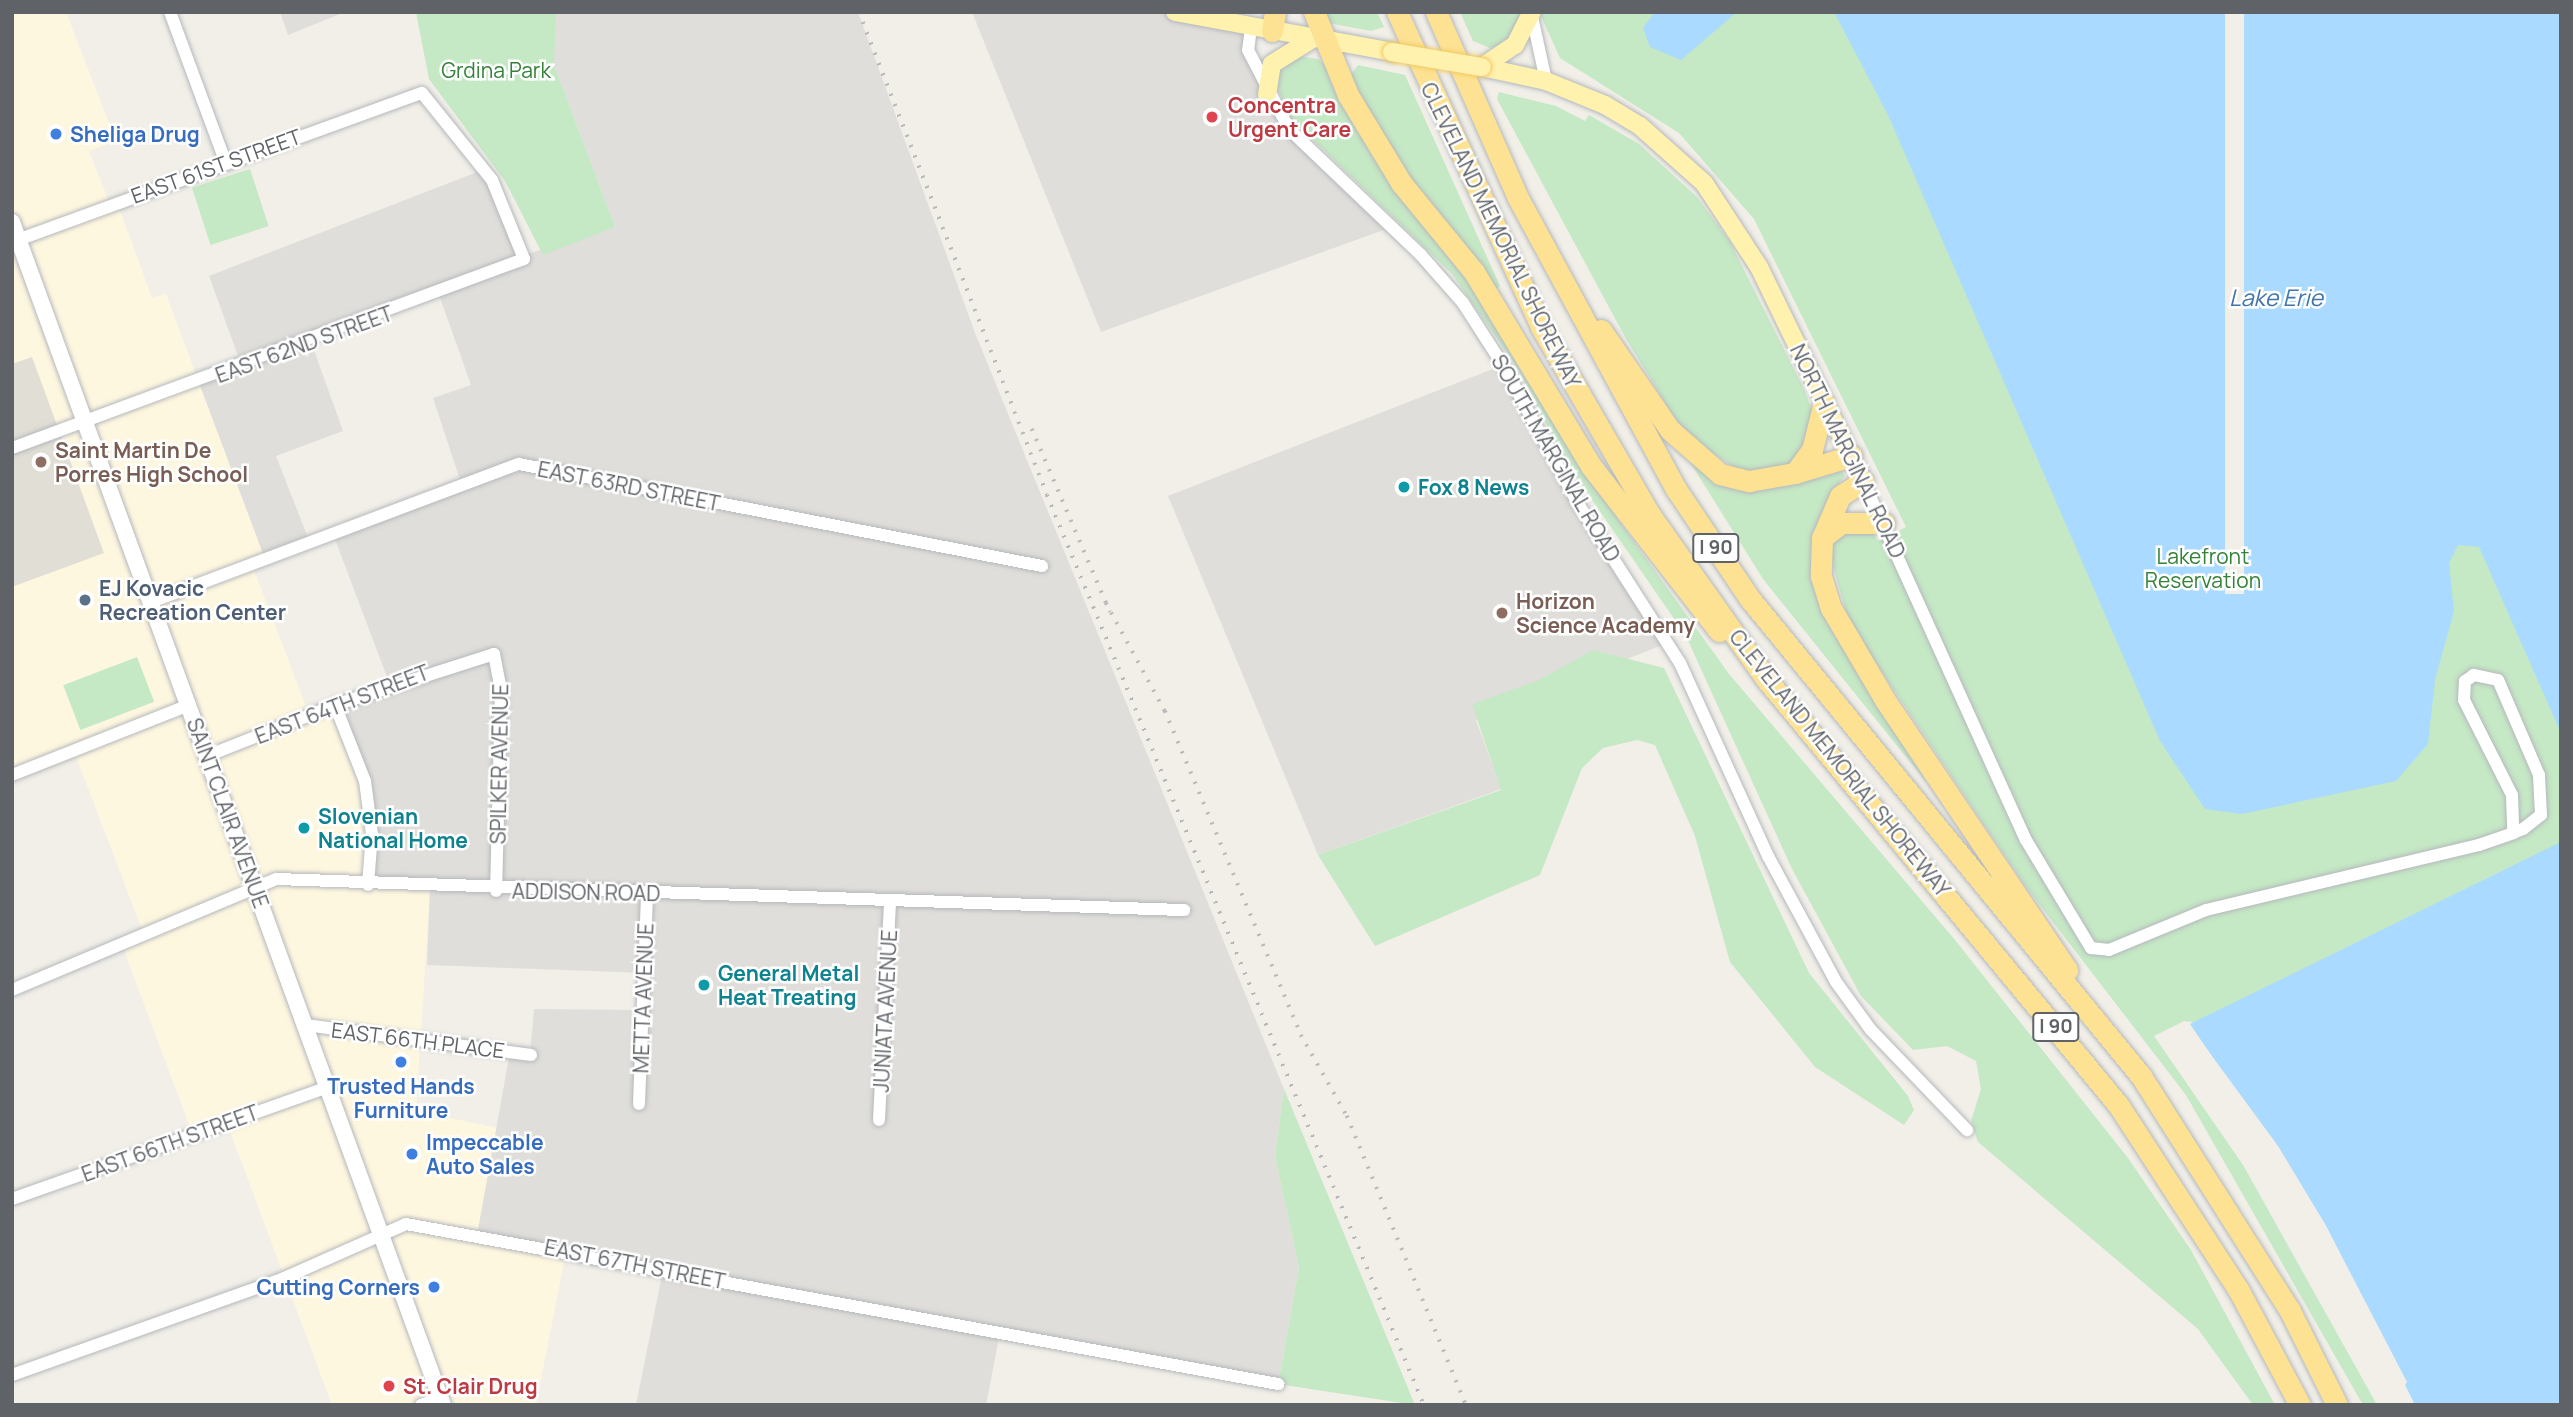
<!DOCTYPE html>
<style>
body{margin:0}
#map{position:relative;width:2573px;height:1417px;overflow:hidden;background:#f1efe8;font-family:Manrope,sans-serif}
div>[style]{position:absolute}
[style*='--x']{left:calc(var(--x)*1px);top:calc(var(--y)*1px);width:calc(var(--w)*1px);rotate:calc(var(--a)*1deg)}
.commercial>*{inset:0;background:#fef7e0}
.industrial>*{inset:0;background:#e0deda}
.education>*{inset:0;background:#e1ded6}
.green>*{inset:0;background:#c5e8c5;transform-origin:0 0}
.water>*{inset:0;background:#aadaff}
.pier>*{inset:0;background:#f1efe8;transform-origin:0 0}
.roads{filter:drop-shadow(0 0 2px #b5b8bc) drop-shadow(0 0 2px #b5b8bc)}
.street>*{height:12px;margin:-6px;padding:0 6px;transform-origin:6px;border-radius:6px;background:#fff}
.secondary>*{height:16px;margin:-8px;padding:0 8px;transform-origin:8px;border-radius:8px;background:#fff}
.primary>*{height:18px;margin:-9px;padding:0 9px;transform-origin:9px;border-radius:9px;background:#fff2af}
.highway>*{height:21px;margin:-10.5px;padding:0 10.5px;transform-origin:10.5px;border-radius:10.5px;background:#fde293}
.rail>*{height:3.5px;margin-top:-1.75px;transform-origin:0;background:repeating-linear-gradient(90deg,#b6b7b8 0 2px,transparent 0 11px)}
.bridges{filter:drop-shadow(0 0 2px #f2c960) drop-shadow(0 0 2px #f2c960)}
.primary-bridge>*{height:18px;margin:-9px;padding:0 9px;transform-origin:9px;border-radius:9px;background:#fff2af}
.dots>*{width:19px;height:19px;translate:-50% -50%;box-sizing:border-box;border:4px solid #fff;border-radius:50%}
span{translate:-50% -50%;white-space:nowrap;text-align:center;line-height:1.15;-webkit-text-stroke:5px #fff;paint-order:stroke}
.shield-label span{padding:2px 5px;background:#fff;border:2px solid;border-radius:5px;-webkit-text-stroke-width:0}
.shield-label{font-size:19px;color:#5f6368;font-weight:700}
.park-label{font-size:21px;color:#348238}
.health-label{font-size:21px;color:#be3a42;font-weight:700}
.left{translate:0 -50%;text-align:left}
.shop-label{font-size:21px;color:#366cbe;font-weight:700}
.right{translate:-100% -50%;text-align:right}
.street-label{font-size:21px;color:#5f6368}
.education-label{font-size:21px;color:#785e54;font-weight:700}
.culture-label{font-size:21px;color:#0d838f;font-weight:700}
.service-label{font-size:21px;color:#4e5e75;font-weight:700}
.water-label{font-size:23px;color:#4174aa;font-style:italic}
.frame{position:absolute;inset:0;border:14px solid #5f6368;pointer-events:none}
</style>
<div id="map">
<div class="commercial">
<div style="clip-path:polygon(12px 12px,66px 12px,116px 141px,89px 151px,110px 204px,117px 202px,152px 298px,166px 294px,265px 559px,252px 565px,309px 714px,335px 705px,430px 888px,416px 1111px,498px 1128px,478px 1235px,566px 1252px,536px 1405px,332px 1405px,227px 1123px,193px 1135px,122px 945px,144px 935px,74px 751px,12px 775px)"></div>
</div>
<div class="industrial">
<div style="clip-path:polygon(280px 12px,345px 12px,288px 35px)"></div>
<div style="clip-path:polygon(552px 12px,858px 12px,975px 333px,1284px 1089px,1275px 1156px,1299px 1268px,1278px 1384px,1000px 1333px,986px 1405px,636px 1405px,663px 1270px,477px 1235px,510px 1052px,530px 1055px,534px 1009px,643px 1010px,644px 973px,427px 965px,430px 888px,368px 885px,365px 781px,335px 705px,390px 685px,333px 534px,462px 486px,433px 398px,471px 385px,439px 295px,311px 342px,343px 431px,276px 456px,310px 543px,265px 559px,199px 383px,242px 367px,209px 276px,485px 169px,524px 255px,615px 227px,554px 65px)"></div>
<div style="clip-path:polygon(972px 12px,1212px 12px,1251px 27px,1248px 50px,1279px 114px,1392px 227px,1101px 332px)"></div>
<div style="clip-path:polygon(1503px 365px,1667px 643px,1476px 720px,1501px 789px,1318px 855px,1168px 496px)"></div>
</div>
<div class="education">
<div style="clip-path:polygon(32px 357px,104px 553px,12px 587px,12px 364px)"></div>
</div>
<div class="green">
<div style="clip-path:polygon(416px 12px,556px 13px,554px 65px,615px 227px,543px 255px,505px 181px,429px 79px)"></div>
<div style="clip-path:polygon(1322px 12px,1377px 12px,1384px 27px,1371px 31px,1328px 23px)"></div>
<div style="clip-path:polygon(1460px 12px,1519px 12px,1520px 18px,1506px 43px,1490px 48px,1473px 41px)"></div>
<div style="clip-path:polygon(1539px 12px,2279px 12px,2561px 648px,2561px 873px,2239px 1029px,2184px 1021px,2154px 1036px,2243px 1165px,2377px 1405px,2363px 1405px,2186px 1095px,2026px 887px,1849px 623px,1828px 548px,1839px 532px,1873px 533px,1878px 541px,1906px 527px,1754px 219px,1679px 133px,1560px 58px)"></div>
<div style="clip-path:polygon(1292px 55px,1318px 59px,1330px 70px,1373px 157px,1464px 272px,1594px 486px,1729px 674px,1955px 940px,2128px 1158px,2191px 1250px,2275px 1405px,2253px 1405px,2198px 1329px,1978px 1142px,1971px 1121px,1981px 1089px,1976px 1061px,1947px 1046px,1913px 1050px,1861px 996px,1792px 869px,1686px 636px,1568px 465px,1514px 363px,1452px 274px,1290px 118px,1275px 82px,1276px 68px)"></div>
<div style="clip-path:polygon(1358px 65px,1405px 75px,1500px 286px,1494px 291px,1431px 213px,1364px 111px,1350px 76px)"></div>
<div style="clip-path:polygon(1499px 92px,1556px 106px,1585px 121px,1589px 115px,1639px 144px,1697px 197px,1730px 242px,1805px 391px,1814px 416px,1801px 458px,1775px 472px,1740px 471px,1684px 434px,1625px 337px,1497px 99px)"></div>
<div style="left:250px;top:169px;width:60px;height:61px;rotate:72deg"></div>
<div style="clip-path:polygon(1688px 459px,1720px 481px,1840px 467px,1845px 476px,1836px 487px,1816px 582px,1831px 629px,1927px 783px,1763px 579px)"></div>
<div style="clip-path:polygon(1593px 650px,1664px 668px,1809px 973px,1908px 1096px,1914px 1110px,1904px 1125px,1815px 1067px,1730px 962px,1695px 836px,1655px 745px,1637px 740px,1603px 748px,1582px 768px,1540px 875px,1375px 946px,1318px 855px,1501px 790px,1472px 704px,1537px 681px)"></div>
<div style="left:137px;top:657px;width:48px;height:79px;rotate:69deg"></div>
<div style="clip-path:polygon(1284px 1089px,1415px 1405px,1278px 1384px,1299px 1268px,1275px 1156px)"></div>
</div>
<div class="water">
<div style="clip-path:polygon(1737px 12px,1681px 60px,1650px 47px,1643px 28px,1654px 13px)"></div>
<div style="clip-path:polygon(1834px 12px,2561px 12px,2561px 733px,2479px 547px,2458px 545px,2449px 563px,2454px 611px,2435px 680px,2428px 744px,2396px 781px,2242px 814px,2205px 809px,2160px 741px,1888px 115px)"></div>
<div style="clip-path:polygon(2561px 842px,2561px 1405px,2415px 1405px,2325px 1224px,2190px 1024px)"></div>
</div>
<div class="pier">
<div style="left:2225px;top:12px;width:19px;height:582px"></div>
<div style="clip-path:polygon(2187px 1022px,2278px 1146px,2325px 1224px,2407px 1382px,2403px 1389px,2415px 1405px,2399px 1391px,2403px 1382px,2322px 1226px)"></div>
</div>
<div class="roads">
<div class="street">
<div style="--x:170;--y:12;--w:159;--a:69.7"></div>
<div style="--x:1531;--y:12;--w:71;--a:77.7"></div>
<div style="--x:1251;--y:27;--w:23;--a:97"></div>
<div style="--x:1248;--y:50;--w:89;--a:62.6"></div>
<div style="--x:1289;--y:129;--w:181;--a:43.7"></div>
<div style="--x:1420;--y:254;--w:65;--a:48.7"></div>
<div style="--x:1463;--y:303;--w:74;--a:57.2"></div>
<div style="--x:1503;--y:365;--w:156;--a:61.6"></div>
<div style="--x:1577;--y:502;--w:191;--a:57.4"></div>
<div style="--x:1680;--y:663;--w:212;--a:65.5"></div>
<div style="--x:1768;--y:856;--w:143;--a:61.6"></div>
<div style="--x:1836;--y:982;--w:59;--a:53.9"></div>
<div style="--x:1871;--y:1030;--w:139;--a:46.2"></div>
<div style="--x:12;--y:242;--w:436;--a:-20"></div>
<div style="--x:422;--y:93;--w:112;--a:51.2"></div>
<div style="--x:492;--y:180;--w:85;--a:67.9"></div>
<div style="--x:524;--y:259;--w:546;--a:159.74"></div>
<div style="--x:1863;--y:481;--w:394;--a:65.6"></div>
<div style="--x:2026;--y:840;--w:126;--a:59"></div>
<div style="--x:2091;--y:948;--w:18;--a:6"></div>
<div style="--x:2109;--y:950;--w:105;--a:-22.4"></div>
<div style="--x:2206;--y:910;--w:281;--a:-13.4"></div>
<div style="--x:2479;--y:845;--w:36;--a:-19"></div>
<div style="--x:2513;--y:833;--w:11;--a:-22"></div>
<div style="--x:2523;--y:829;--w:23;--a:-38"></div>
<div style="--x:2541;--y:815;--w:40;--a:-92.9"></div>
<div style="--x:2539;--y:775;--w:103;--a:-113.3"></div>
<div style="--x:2498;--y:680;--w:25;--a:-168"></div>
<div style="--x:2474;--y:675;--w:11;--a:146"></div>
<div style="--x:2465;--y:681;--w:19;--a:93"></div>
<div style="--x:2464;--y:700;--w:106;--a:63.2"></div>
<div style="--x:2512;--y:795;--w:38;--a:88"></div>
<div style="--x:151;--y:602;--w:393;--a:-20.6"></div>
<div style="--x:519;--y:464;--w:533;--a:11.04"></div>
<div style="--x:335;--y:705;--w:82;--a:68.5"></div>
<div style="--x:365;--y:781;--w:53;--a:82.5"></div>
<div style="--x:372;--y:834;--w:51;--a:94.5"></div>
<div style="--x:207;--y:756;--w:138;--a:-21.7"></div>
<div style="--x:335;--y:705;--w:167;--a:-17.8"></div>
<div style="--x:494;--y:654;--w:38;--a:79"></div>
<div style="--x:501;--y:691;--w:200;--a:91.4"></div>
<div style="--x:12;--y:775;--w:190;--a:-21.6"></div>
<div style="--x:12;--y:990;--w:286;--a:-22.8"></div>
<div style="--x:276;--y:879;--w:909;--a:1.96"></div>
<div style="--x:306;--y:1025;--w:227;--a:7.6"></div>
<div style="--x:639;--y:1104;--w:212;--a:-87.8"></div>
<div style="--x:879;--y:1120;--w:218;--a:-87.1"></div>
<div style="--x:12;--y:1199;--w:335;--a:-19.5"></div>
<div style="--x:12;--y:1375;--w:289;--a:-19.6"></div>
<div style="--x:284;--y:1278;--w:133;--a:-23.9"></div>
<div style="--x:406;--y:1224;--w:887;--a:10.4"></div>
<div style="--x:421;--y:1405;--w:21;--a:-19"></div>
</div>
<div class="secondary">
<div style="--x:12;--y:222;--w:1259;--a:69.98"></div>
</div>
<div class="primary">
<div style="--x:1175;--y:12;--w:221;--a:10.4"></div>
<div style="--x:1482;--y:67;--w:66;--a:12.3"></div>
<div style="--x:1546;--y:81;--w:64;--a:22.1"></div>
<div style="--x:1605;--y:105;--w:41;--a:31"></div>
<div style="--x:1640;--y:126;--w:86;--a:41.7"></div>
<div style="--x:1704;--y:183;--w:100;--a:56.8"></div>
<div style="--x:1759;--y:267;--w:238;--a:64.1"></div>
<div style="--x:1482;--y:67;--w:40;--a:-34"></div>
<div style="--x:1515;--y:45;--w:36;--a:-63"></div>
<div style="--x:1267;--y:95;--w:31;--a:-81"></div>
<div style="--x:1272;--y:64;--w:49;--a:-31.8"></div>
</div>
<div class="highway">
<div style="--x:1314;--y:12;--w:90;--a:67.7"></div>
<div style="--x:1348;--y:95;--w:104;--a:58.8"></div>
<div style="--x:1402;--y:184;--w:114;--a:50.7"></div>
<div style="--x:1474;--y:272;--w:227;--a:58.9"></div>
<div style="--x:1591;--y:466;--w:209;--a:52.2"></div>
<div style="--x:1397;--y:12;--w:346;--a:65.4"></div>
<div style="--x:1541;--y:327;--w:217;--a:59.9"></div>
<div style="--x:1650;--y:515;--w:202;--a:54.7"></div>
<div style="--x:1767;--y:680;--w:553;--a:50.43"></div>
<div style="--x:2119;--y:1106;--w:218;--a:57"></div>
<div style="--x:2238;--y:1289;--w:132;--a:61.9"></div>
<div style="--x:1436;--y:12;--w:203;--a:66.2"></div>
<div style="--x:1518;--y:198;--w:331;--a:61.5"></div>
<div style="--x:1676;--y:489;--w:133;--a:56.1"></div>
<div style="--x:1750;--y:599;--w:617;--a:50.66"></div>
<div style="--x:2141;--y:1076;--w:278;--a:57.6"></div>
<div style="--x:2290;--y:1311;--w:105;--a:63.4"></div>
<div style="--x:1272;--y:31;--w:19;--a:-81"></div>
<div style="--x:1601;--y:330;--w:121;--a:55.4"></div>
<div style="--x:1670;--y:430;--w:67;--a:41.3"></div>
<div style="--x:1720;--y:474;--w:30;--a:14"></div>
<div style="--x:1749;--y:481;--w:47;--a:-9.9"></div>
<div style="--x:1795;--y:473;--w:29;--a:-54"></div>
<div style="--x:1812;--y:450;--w:49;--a:-76"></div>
<div style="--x:1795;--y:473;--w:59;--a:-16.9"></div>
<div style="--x:1863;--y:481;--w:27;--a:147"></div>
<div style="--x:1840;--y:496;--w:46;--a:113.2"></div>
<div style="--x:1822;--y:538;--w:38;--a:92"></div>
<div style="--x:1821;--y:576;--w:34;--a:73"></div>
<div style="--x:1831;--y:608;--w:107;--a:59.6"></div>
<div style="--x:1885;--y:700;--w:326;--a:56"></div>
<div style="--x:1822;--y:538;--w:24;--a:-38"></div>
<div style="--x:1841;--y:523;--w:43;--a:0"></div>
</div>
</div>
<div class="rail">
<div style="--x:859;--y:12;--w:518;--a:68.73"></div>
<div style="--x:1047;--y:495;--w:985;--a:67.5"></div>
<div style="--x:1032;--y:429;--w:199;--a:66.9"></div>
<div style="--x:1106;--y:603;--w:123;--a:61.4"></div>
<div style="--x:1165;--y:711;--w:351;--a:67.2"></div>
<div style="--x:1301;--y:1035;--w:93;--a:60.4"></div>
<div style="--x:1347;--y:1116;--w:313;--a:67.6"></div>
</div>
<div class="bridges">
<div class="primary-bridge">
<div style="--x:1392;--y:52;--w:91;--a:9.5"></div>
</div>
</div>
<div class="dots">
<div style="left:1212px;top:117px;background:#e0444e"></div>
<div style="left:56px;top:134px;background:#3f7fe0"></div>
<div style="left:41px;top:462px;background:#8d6e63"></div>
<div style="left:1404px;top:487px;background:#0f9aa8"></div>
<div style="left:85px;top:600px;background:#5c6f8a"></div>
<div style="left:1502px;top:613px;background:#8d6e63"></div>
<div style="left:304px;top:828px;background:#0f9aa8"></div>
<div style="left:704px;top:985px;background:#0f9aa8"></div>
<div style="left:401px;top:1062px;background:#3f7fe0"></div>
<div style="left:412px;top:1154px;background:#3f7fe0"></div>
<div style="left:434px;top:1287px;background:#3f7fe0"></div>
<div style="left:389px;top:1386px;background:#e0444e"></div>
</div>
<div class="shield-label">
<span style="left:1716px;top:548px">I 90</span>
<span style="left:2056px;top:1027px">I 90</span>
</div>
<div class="park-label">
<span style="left:496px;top:70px">Grdina Park</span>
<span style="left:2203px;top:568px">Lakefront<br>Reservation</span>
</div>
<div class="health-label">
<span class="left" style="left:1228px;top:117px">Concentra<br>Urgent Care</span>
<span class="left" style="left:403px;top:1386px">St. Clair Drug</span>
</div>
<div class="shop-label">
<span class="left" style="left:70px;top:134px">Sheliga Drug</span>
<span style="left:401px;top:1098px">Trusted Hands<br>Furniture</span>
<span class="left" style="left:426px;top:1154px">Impeccable<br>Auto Sales</span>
<span class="right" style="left:420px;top:1287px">Cutting Corners</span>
</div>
<div class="street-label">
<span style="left:216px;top:166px;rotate:-20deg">EAST 61ST STREET</span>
<span style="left:1501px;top:235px;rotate:64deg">CLEVELAND MEMORIAL SHOREWAY</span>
<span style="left:304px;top:344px;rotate:-20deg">EAST 62ND STREET</span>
<span style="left:1848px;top:451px;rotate:64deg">NORTH MARGINAL ROAD</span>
<span style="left:1556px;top:458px;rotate:60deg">SOUTH MARGINAL ROAD</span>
<span style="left:629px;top:486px;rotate:11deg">EAST 63RD STREET</span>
<span style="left:342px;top:704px;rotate:-21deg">EAST 64TH STREET</span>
<span style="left:1840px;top:763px;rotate:51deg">CLEVELAND MEMORIAL SHOREWAY</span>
<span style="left:499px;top:764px;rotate:-89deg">SPILKER AVENUE</span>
<span style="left:228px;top:813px;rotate:70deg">SAINT CLAIR AVENUE</span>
<span style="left:586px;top:892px;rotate:1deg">ADDISON ROAD</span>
<span style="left:643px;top:998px;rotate:-88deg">METTA AVENUE</span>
<span style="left:885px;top:1011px;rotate:-87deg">JUNIATA AVENUE</span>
<span style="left:418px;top:1040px;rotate:7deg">EAST 66TH PLACE</span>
<span style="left:170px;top:1143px;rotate:-20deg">EAST 66TH STREET</span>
<span style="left:635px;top:1264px;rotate:11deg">EAST 67TH STREET</span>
</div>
<div class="education-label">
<span class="left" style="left:55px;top:462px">Saint Martin De<br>Porres High School</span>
<span class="left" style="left:1516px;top:613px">Horizon<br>Science Academy</span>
</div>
<div class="culture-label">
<span class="left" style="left:1418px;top:487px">Fox 8 News</span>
<span class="left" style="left:318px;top:828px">Slovenian<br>National Home</span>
<span class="left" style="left:718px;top:985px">General Metal<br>Heat Treating</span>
</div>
<div class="service-label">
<span class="left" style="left:99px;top:600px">EJ Kovacic<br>Recreation Center</span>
</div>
<div class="water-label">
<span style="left:2276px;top:297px">Lake Erie</span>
</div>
<div class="frame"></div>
</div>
